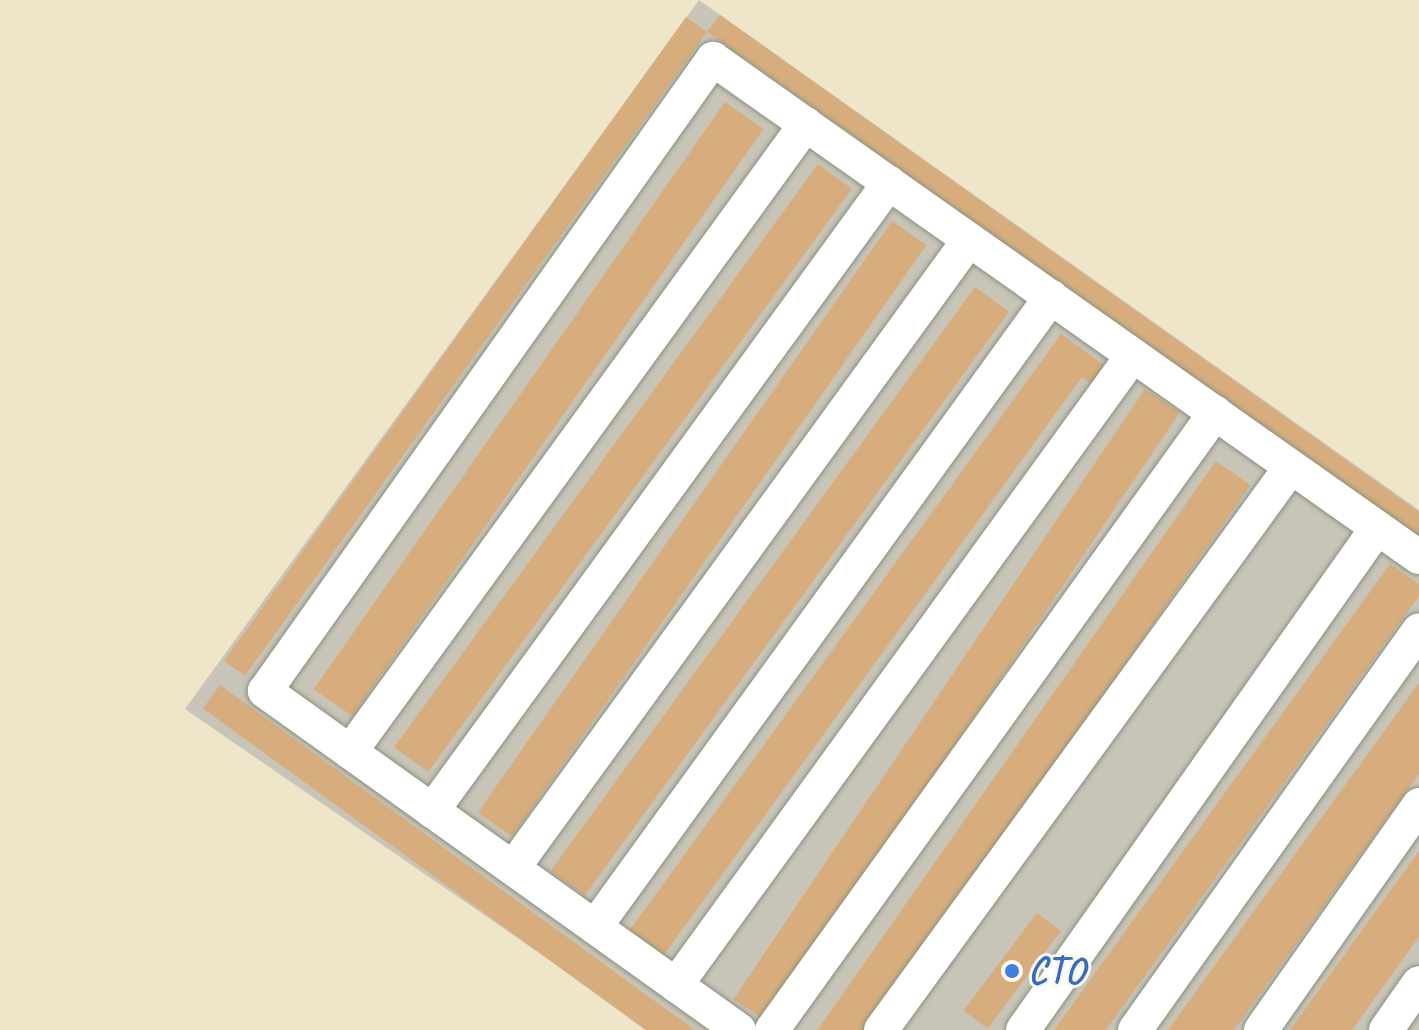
<!DOCTYPE html>
<meta charset="utf-8">
<style>
body{margin:0}
#map{position:relative;width:1419px;height:1030px;overflow:hidden;background:#efe5c9;font-family:Caveat,sans-serif}
div>[style]{position:absolute}
[style*='--x']{left:calc(var(--x)*1px);top:calc(var(--y)*1px);width:calc(var(--w)*1px);rotate:calc(var(--a)*1deg)}
.industrial>*{inset:0;background:#c8c4b8}
.building>*{inset:0;background:#d7ad7e;transform-origin:0 0}
.roads{filter:drop-shadow(0 0 2px #87917e) drop-shadow(0 0 2px #87917e)}
.minor>*{height:34px;margin:-17px;padding:0 17px;transform-origin:17px;border-radius:17px;background:#fff}
.dots>*{width:22px;height:22px;translate:-50% -50%;box-sizing:border-box;border:4px solid #fbf7ec;border-radius:50%}
span{translate:-50% -50%;white-space:nowrap;text-align:center;line-height:1.15;-webkit-text-stroke:6px #fbf7ec;paint-order:stroke}
.shop-label{font-size:38px;color:#366cbe;font-weight:700}
.left{translate:0 -50%;text-align:left}
</style>
<div id="map">
<div class="industrial">
<div style="clip-path:polygon(699px 0,1419px 510px,1419px 1030px,651px 1030px,185px 709px)"></div>
</div>
<div class="building">
<div style="clip-path:polygon(720px 15px,1419px 512px,1419px 538px,707px 32px,245px 676px,224px 661px,686px 17px,707px 32px)"></div>
<div style="left:725px;top:102px;width:47px;height:717px;rotate:35deg"></div>
<div style="left:818px;top:164px;width:42px;height:721px;rotate:36deg"></div>
<div style="left:892px;top:221px;width:42px;height:722px;rotate:35deg"></div>
<div style="left:975px;top:287px;width:42px;height:722px;rotate:36deg"></div>
<div style="clip-path:polygon(1061px 334px,1104px 365px,1091px 384px,1082px 377px,664px 955px,630px 930px)"></div>
<div style="left:1145px;top:389px;width:42px;height:736px;rotate:34deg"></div>
<div style="left:1216px;top:461px;width:42px;height:702px;rotate:35deg"></div>
<div style="clip-path:polygon(1390px 564px,1419px 584px,1419px 596px,1106px 1030px,1054px 1030px)"></div>
<div style="clip-path:polygon(1419px 683px,1419px 774px,1234px 1030px,1168px 1030px)"></div>
<div style="left:220px;top:685px;width:594px;height:29px;rotate:36deg"></div>
<div style="clip-path:polygon(1419px 851px,1419px 937px,1352px 1030px,1290px 1030px)"></div>
<div style="left:1037px;top:913px;width:30px;height:122px;rotate:37deg"></div>
</div>
<div class="roads">
<div class="minor">
<div style="--x:350;--y:752;--w:776;--a:-54.02"></div>
<div style="--x:432;--y:811;--w:777;--a:-53.96"></div>
<div style="--x:513;--y:868;--w:776;--a:-54.02"></div>
<div style="--x:595;--y:927;--w:778;--a:-54.1"></div>
<div style="--x:676;--y:985;--w:778;--a:-54.04"></div>
<div style="--x:739;--y:1030;--w:583;--a:-144.43"></div>
<div style="--x:265;--y:691;--w:775;--a:-54.67"></div>
<div style="--x:713;--y:59;--w:864;--a:35.2"></div>
<div style="--x:772;--y:1030;--w:760;--a:-54.32"></div>
<div style="--x:881;--y:1030;--w:696;--a:-53.94"></div>
<div style="--x:1023;--y:1030;--w:614;--a:-54.81"></div>
<div style="--x:1135;--y:1030;--w:490;--a:-54.6"></div>
<div style="--x:1261;--y:1030;--w:275;--a:-54.9"></div>
<div style="--x:1386;--y:1030;--w:57;--a:-54.9"></div>
</div>
</div>
<div class="dots">
<div style="left:1012px;top:971px;background:#3f7fe0"></div>
</div>
<div class="shop-label">
<span class="left" style="left:1028px;top:971px">СТО</span>
</div>
</div>
